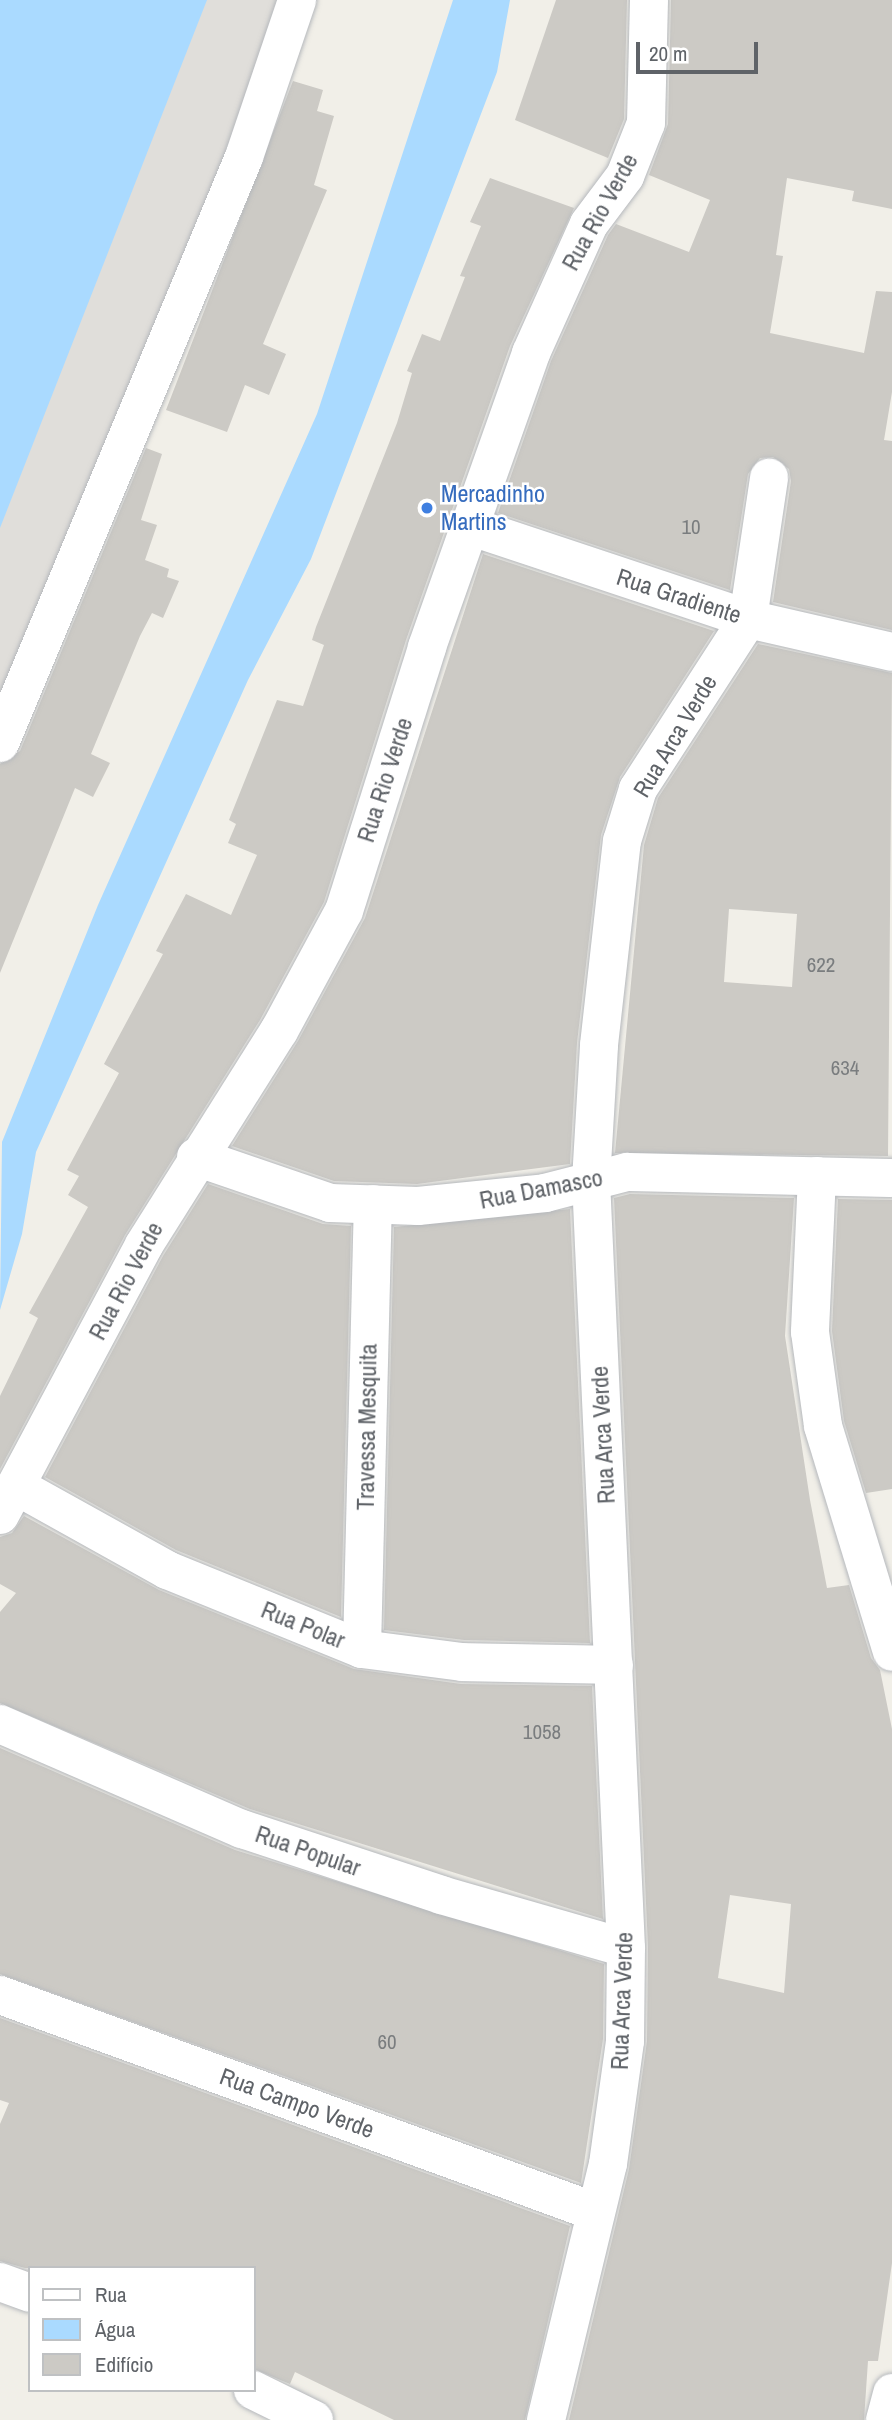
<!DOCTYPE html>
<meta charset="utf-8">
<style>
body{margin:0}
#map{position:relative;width:892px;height:2420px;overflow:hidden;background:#f1efe8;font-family:"Archivo Narrow",sans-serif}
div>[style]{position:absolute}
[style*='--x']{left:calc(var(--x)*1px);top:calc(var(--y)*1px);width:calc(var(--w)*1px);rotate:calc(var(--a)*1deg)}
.industrial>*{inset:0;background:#e0deda}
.water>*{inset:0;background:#aadaff}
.building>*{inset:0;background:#cccac5}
.roads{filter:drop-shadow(0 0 2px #b5b8bc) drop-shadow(0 0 2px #b5b8bc)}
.minor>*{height:38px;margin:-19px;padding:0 19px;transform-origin:19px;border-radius:19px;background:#fff}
.dots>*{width:19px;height:19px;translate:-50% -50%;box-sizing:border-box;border:4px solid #fff;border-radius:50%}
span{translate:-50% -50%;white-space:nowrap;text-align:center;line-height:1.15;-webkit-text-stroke:5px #fff;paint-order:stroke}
.number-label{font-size:21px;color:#7a7d7f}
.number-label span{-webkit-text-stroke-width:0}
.street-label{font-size:24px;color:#5f6368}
.shop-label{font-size:24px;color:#366cbe}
.left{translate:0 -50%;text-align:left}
.legend{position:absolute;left:28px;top:2266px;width:228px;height:126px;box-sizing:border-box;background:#fff;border:2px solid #bfc1c3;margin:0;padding:9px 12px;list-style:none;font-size:21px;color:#5f6368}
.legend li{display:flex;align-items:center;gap:14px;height:35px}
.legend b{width:35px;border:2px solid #bfc1c3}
.scale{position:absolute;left:636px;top:42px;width:122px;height:32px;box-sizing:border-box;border:4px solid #5f6368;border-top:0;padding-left:9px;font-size:21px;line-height:24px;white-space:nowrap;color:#5f6368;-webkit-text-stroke:5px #fff;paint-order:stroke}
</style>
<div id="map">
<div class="industrial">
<div style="clip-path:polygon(0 0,297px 0,0 743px)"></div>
</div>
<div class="water">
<div style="clip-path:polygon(0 0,207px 0,0 528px)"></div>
<div style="clip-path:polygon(453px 0,510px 0,497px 72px,311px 559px,248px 680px,36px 1152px,22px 1234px,0 1310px,2px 1142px,98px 905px,317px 414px)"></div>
</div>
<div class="building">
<div style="clip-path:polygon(556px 0,627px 0,624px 119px,608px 158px,515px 120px)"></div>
<div style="clip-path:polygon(671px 0,892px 0,892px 209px,852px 201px,854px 191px,787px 178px,776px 255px,783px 256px,770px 333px,864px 353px,876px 291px,892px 292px,892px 392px,884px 440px,892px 441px,892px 630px,773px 602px,791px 481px,789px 469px,773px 457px,760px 458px,748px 474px,730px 590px,498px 513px,551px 361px,608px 235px,616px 224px,689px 252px,710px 200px,649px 175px,668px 124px)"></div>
<div style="clip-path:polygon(293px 81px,323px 90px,317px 111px,334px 116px,314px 185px,327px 190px,263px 344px,286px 354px,269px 395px,245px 385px,227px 432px,166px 410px)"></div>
<div style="clip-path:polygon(490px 178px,574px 208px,510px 346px,406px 640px,324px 902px,260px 1020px,125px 1235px,0 1469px,0 1396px,38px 1318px,29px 1313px,88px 1207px,68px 1195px,79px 1176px,67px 1170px,119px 1073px,104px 1064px,163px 954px,156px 951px,186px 894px,231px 915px,257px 855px,228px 843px,236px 824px,229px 820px,277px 700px,303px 706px,324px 645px,312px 640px,316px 627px,397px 423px,412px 373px,407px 371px,422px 334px,440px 341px,465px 277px,460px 276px,481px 226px,470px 222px)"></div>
<div style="clip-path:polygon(146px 448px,162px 454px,141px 520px,157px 525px,145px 560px,169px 569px,167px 577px,179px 581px,163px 618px,152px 613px,140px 636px,91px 754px,110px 763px,93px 797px,75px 788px,0 973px,0 764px,20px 751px)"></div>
<div style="clip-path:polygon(483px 554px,714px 631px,620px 777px,601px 835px,577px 1043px,570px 1164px,417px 1184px,334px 1181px,232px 1146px,298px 1041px,365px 918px)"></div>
<div style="clip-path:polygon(evenodd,758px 644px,892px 673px,888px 1156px,615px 1153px,644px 845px,658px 798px,758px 644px,729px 909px,797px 914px,792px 987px,724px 982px,729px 909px)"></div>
<div style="clip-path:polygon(208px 1184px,323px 1224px,351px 1226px,341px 1617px,176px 1550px,45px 1477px,163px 1256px)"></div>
<div style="clip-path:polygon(evenodd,630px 1194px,794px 1198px,785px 1336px,810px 1500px,827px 1588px,849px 1585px,871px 1658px,880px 1670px,892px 1729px,892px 2263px,878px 2361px,868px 2361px,864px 2420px,569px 2420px,629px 2169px,647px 2041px,648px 1947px,614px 1198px,630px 1194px,730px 1895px,791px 1904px,784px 1993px,718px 1978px,730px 1895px)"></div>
<div style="clip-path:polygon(838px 1199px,892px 1200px,892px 1489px,866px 1493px,844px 1421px,832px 1331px)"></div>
<div style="clip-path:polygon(570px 1209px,590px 1643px,464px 1640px,384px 1630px,394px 1227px)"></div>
<div style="clip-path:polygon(24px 1516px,159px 1590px,354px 1669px,461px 1684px,592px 1686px,603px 1919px,250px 1809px,0 1703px,0 1612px,16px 1593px,0 1584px,0 1537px,12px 1533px)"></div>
<div style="clip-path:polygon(0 1748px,235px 1850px,604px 1964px,603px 2039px,581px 2183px,0 1974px)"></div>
<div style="clip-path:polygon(0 2018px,570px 2226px,525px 2420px,394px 2420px,295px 2372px,290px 2384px,254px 2369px,254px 2268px,25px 2268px,0 2261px,0 2124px,9px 2103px,0 2100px)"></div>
</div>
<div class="roads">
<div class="minor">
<div style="--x:469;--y:526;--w:294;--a:18.4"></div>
<div style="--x:748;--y:619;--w:148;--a:12.9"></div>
<div style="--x:0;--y:743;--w:635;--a:-67.39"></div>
<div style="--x:244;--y:157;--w:166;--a:-71.3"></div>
<div style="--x:196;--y:1157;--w:142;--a:18.9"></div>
<div style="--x:330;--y:1203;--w:88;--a:2"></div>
<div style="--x:418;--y:1206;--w:128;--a:-5.8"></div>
<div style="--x:545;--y:1193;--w:85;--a:-14.4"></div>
<div style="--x:627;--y:1172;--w:265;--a:1.3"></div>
<div style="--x:817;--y:1176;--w:156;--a:92.6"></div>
<div style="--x:810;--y:1332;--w:95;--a:82.1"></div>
<div style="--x:823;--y:1426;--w:236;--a:73"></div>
<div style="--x:18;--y:1487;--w:171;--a:29.1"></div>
<div style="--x:167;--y:1570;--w:210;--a:22.1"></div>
<div style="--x:362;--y:1649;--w:101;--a:7.4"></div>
<div style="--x:462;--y:1662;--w:152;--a:1.1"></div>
<div style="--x:0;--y:1515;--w:306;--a:-61.9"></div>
<div style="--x:144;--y:1245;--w:253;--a:-57.8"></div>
<div style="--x:279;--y:1031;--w:136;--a:-61.6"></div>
<div style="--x:344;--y:911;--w:277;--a:-72.5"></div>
<div style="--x:427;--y:647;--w:312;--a:-70.5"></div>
<div style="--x:531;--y:353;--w:141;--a:-65.8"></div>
<div style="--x:589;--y:224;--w:60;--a:-53.1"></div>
<div style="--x:625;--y:176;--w:57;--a:-68.4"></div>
<div style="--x:646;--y:123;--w:123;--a:-88.6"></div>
<div style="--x:362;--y:1649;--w:445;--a:-88.6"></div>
<div style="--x:0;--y:1724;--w:264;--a:23.5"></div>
<div style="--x:242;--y:1829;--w:210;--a:18.3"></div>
<div style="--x:441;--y:1895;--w:192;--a:16"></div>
<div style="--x:0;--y:1995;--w:631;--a:20.01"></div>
<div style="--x:0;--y:2282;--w:32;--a:20"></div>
<div style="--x:253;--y:2390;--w:68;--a:26.2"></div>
<div style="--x:546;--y:2420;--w:263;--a:-76.4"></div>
<div style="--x:608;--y:2164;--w:124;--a:-82.1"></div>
<div style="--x:625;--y:2041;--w:93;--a:-89.4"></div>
<div style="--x:626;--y:1948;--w:768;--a:-92.61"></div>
<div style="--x:591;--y:1181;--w:136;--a:-86.6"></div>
<div style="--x:599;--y:1045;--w:205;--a:-83.6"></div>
<div style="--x:622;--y:841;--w:54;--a:-72.9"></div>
<div style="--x:638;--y:789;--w:202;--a:-57.1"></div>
<div style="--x:748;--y:619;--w:143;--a:-81.5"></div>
<div style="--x:885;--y:2420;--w:28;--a:-75"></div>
</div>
</div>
<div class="dots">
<div style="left:427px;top:508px;background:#3f7fe0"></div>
</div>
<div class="number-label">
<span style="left:691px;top:527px">10</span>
<span style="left:821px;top:965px">622</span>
<span style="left:845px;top:1068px">634</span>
<span style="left:542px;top:1732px">1058</span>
<span style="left:387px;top:2042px">60</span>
</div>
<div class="street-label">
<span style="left:600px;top:212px;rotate:-61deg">Rua Rio Verde</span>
<span style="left:679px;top:596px;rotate:18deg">Rua Gradiente</span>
<span style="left:675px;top:736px;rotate:-59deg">Rua Arca Verde</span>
<span style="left:385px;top:780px;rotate:-72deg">Rua Rio Verde</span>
<span style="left:541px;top:1189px;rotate:-11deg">Rua Damasco</span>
<span style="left:126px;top:1281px;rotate:-62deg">Rua Rio Verde</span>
<span style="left:367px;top:1427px;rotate:-89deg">Travessa Mesquita</span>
<span style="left:603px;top:1435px;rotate:-93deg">Rua Arca Verde</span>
<span style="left:303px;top:1625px;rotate:22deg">Rua Polar</span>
<span style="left:308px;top:1851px;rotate:19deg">Rua Popular</span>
<span style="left:622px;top:2001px;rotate:-88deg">Rua Arca Verde</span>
<span style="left:297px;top:2103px;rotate:20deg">Rua Campo Verde</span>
</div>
<div class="shop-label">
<span class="left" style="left:441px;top:508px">Mercadinho<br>Martins</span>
</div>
<ul class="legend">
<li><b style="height:9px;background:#fff"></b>Rua</li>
<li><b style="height:19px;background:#aadaff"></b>Água</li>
<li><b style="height:19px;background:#cccac5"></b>Edifício</li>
</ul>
<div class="scale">20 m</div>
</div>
